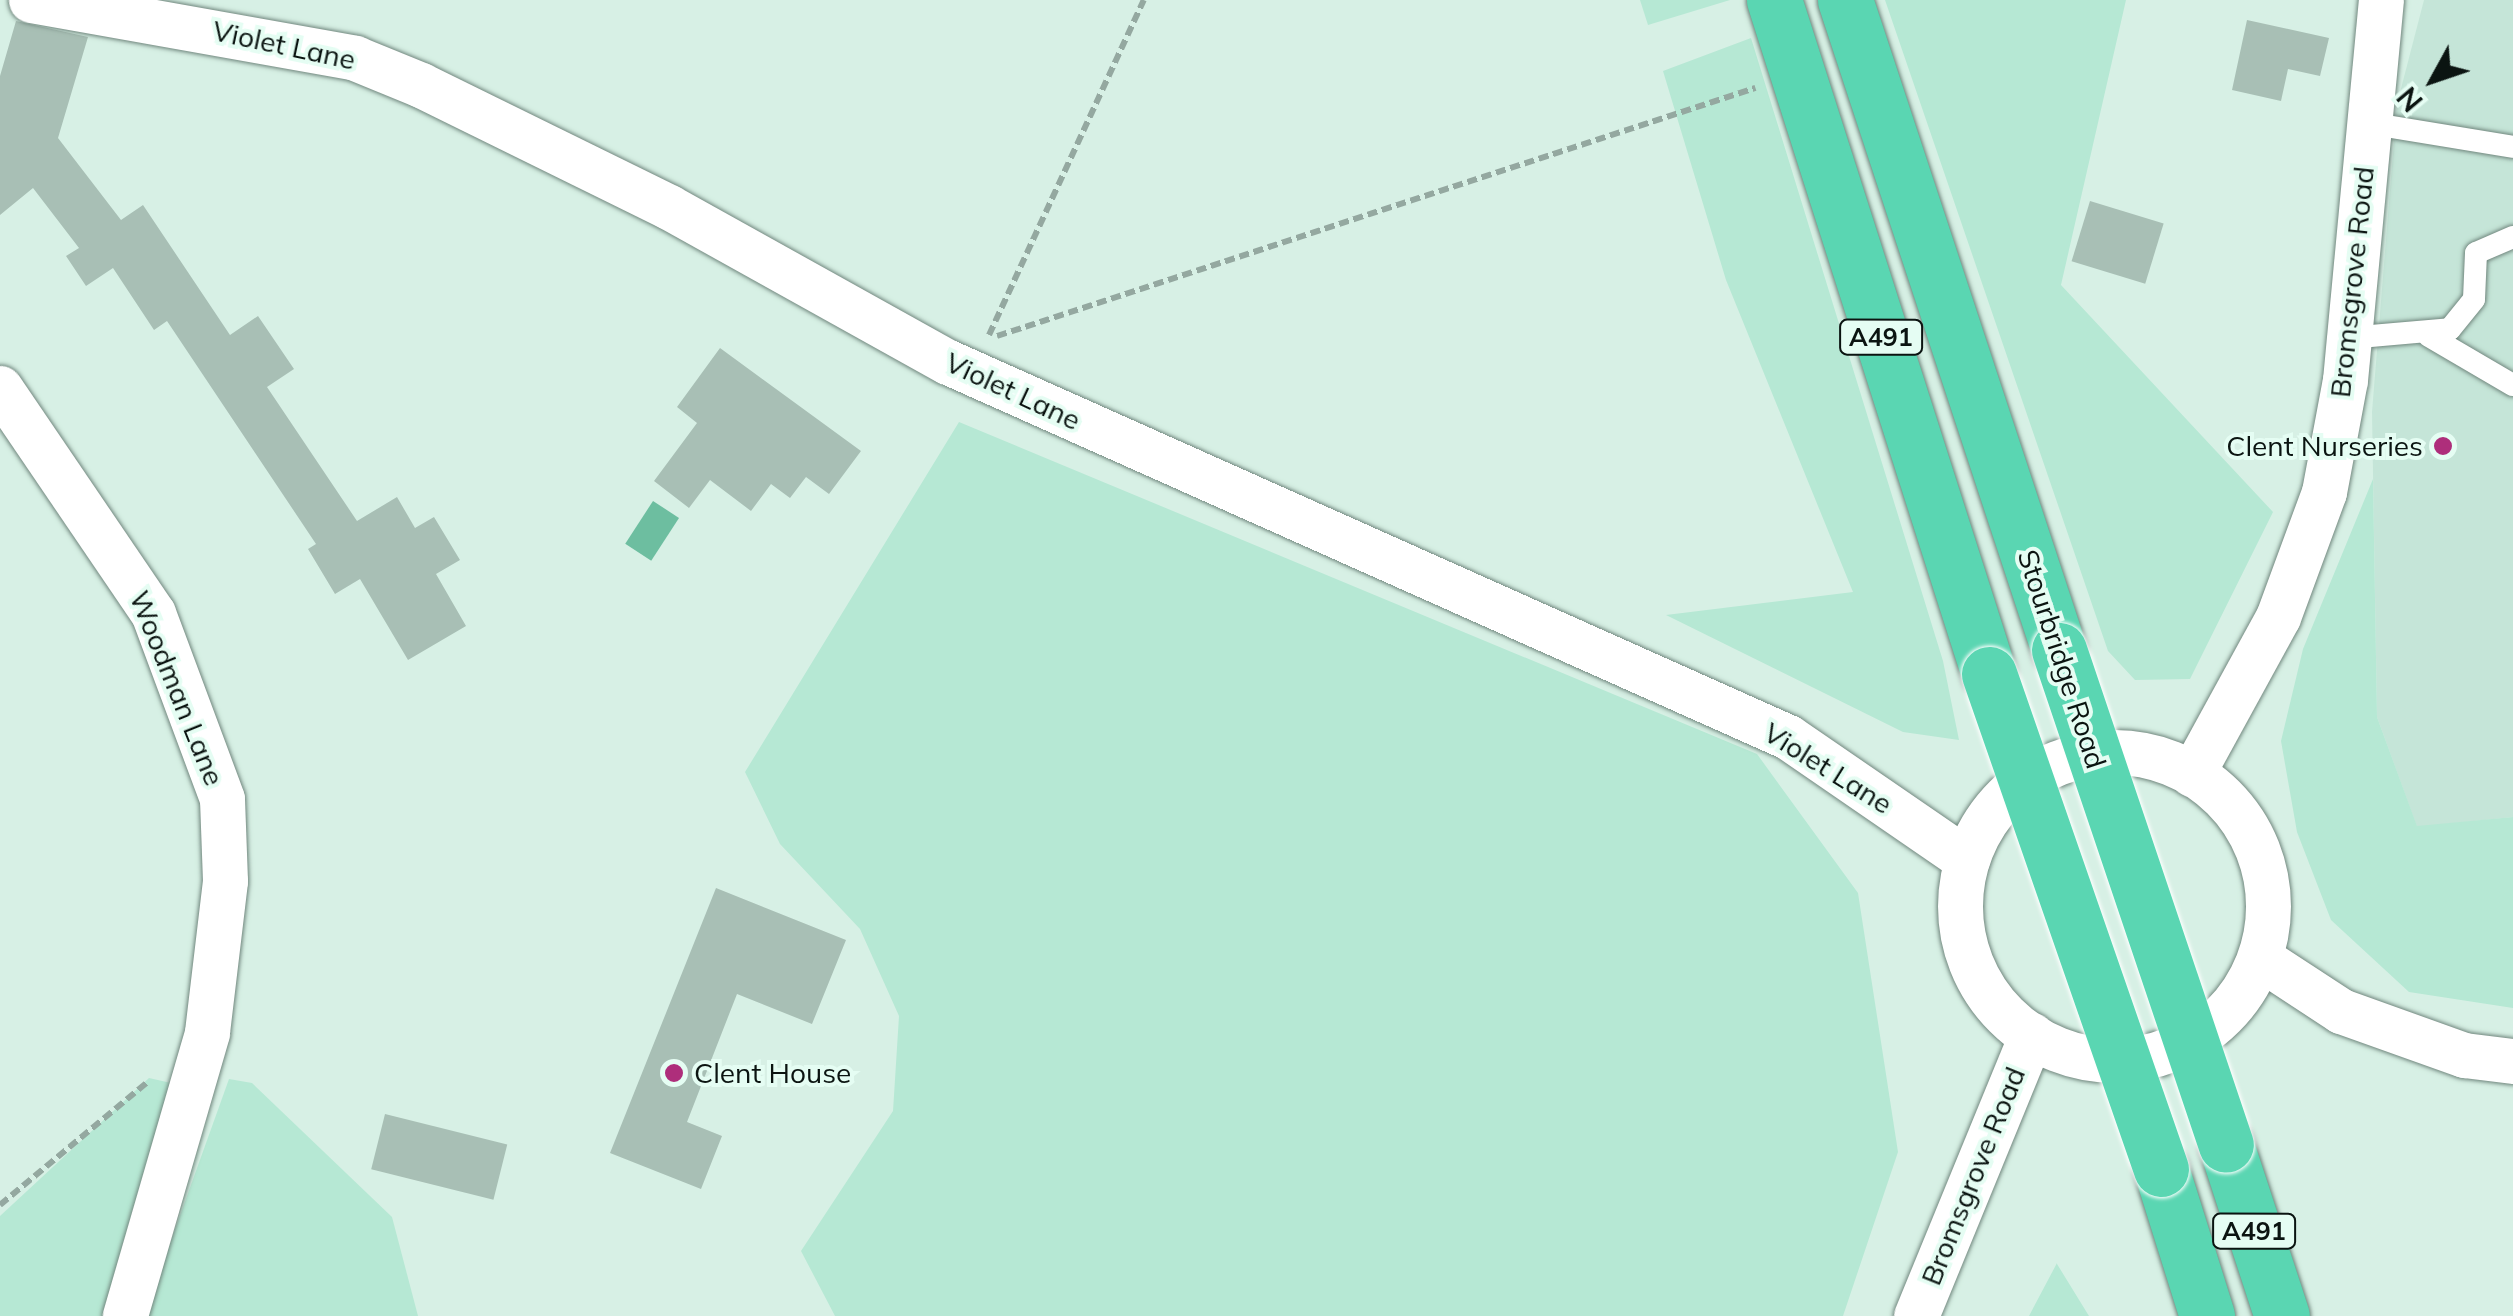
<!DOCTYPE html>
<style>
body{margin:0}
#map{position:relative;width:2513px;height:1316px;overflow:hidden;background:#d7f0e5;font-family:Mulish,sans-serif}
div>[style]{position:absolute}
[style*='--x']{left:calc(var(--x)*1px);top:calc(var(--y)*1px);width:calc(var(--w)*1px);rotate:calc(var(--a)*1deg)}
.built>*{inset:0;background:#c5e5d8}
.green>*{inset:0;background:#b6e8d4}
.water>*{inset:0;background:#6dbea0;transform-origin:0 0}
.building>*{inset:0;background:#a8bfb5;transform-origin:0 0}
.path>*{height:6px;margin-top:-3px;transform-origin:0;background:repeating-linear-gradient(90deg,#94a8a0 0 10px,transparent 0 15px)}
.roads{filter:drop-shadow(0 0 2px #71877e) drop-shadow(0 0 2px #71877e)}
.service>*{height:22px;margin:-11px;padding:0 11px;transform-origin:11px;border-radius:11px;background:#fff}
.minor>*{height:45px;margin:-22.5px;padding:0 22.5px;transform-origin:22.5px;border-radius:22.5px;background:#fff}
.minor>.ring{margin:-22.5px;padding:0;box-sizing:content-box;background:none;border:45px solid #fff;border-radius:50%}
.trunk>*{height:55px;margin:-27.5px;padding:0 27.5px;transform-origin:27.5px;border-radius:27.5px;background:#5ad6b2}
.bridges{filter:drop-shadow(0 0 2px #fff) drop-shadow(0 0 2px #fff)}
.trunk-bridge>*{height:55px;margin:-27.5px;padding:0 27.5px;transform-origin:27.5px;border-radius:27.5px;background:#5ad6b2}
.dots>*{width:28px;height:28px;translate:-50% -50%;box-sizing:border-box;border:5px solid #e5fdf3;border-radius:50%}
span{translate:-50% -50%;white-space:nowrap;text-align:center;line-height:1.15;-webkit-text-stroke:8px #e5fdf3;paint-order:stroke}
.shield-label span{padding:2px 8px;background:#e5fdf3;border:2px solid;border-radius:8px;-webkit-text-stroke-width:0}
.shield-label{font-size:25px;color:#0b1411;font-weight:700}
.street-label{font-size:28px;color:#0b1411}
.poi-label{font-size:28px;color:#0b1411}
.right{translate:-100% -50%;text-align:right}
.left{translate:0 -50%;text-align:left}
.north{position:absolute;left:2383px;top:30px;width:100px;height:100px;-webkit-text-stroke:8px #e5fdf3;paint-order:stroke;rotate:230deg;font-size:28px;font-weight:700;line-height:40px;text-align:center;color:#0b1411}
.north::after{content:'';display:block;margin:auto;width:35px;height:45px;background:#0b1411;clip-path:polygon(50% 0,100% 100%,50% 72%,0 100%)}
</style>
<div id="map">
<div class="built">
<div style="clip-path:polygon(2424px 0,2513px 0,2513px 817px,2417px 827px,2377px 717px,2372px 412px,2397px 104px)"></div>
</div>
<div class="green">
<div style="clip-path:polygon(1640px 0,1730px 0,1648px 25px)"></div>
<div style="clip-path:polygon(1885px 0,2126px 0,2061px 285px,2273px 512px,2190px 679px,2135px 680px,2108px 651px)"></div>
<div style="clip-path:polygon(1751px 38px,1943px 661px,1959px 740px,1903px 732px,1666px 615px,1853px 592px,1726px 280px,1663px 71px)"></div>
<div style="clip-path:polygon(959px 422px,1757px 754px,1858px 893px,1898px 1152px,1843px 1316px,835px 1316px,801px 1251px,893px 1111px,899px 1016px,860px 929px,780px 844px,745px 772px)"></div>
<div style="clip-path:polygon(2373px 479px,2377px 717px,2417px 826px,2513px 817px,2513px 1008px,2409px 992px,2331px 920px,2297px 832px,2281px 741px,2303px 649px)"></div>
<div style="clip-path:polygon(149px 1078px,171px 1083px,114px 1316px,0 1316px,0 1216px)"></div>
<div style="clip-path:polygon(229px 1079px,252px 1083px,392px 1217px,418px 1316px,144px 1316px)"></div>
<div style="clip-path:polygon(2057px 1263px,2057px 1264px,2089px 1316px,2029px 1316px)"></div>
</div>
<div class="water">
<div style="left:653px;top:501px;width:31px;height:51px;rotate:33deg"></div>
</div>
<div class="building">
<div style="clip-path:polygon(2247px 20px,2329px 38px,2320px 76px,2288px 69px,2281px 101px,2232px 90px)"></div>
<div style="clip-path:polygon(16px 21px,88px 37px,58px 138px,121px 220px,143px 205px,230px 335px,258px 316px,294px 369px,267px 387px,357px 521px,397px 497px,415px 528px,434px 517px,460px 560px,436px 574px,466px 626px,408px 660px,360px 579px,335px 594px,308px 549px,316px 544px,167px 321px,154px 330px,113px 268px,86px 286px,66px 256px,79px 248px,33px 188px,0 215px,0 76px)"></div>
<div style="left:2090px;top:201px;width:77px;height:63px;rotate:17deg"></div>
<div style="clip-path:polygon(720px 348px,861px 451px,829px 494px,806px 477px,790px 498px,771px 484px,751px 511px,710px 480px,689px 508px,654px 481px,697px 423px,677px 407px)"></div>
<div style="clip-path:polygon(716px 888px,846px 940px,812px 1024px,737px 994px,687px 1122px,722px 1136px,701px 1189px,610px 1153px)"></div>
<div style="left:385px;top:1114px;width:126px;height:57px;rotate:14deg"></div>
</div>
<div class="path">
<div style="--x:989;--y:335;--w:369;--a:-65.2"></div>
<div style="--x:997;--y:336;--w:798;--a:-18.12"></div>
<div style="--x:0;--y:1205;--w:194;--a:-39.8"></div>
</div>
<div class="roads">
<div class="service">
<div style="--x:2367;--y:123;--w:148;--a:9.3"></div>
<div style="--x:2429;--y:336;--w:97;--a:30.3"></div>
<div style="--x:2348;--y:338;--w:102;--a:-5"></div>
<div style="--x:2450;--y:329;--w:38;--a:-51"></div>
<div style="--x:2474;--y:299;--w:46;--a:-87.5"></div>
<div style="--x:2476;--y:253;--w:40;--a:-23.4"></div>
</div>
<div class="minor">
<div style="--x:31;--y:0;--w:329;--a:10.1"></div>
<div style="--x:355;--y:58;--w:71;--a:22.2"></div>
<div style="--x:421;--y:85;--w:276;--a:26.2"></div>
<div style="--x:669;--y:207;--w:319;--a:29.1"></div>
<div style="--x:948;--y:362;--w:920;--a:24.06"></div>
<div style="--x:1788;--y:737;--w:217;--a:34.5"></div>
<div style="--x:0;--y:388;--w:272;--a:55.8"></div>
<div style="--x:153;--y:613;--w:198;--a:69.6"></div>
<div style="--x:222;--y:799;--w:82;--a:87.9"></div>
<div style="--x:225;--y:881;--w:153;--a:96.8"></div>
<div style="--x:207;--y:1033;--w:295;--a:106.2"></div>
<div class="ring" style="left:1960px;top:752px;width:263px;height:263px"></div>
<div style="--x:2192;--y:774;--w:179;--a:-61.3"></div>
<div style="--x:2278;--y:617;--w:133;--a:-69.8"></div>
<div style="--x:2324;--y:492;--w:114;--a:-79.4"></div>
<div style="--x:2345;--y:380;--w:382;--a:-84.6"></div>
<div style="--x:2260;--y:958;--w:97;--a:33.2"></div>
<div style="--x:2341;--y:1011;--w:131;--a:19.7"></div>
<div style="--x:2464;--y:1055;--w:49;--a:7"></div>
<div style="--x:1916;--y:1316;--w:304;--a:-67.7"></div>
</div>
<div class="trunk">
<div style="--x:1774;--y:0;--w:707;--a:72.31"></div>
<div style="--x:1845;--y:0;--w:684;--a:71.78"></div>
<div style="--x:2226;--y:1145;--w:180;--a:71.9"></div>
<div style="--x:2161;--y:1169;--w:154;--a:72.6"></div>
</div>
</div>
<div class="bridges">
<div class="trunk-bridge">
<div style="--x:2059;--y:650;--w:522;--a:71.36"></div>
<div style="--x:1989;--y:674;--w:524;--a:70.84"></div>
</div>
</div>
<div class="dots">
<div style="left:2443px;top:446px;background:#ae2e7b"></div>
<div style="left:674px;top:1073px;background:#ae2e7b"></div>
</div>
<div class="shield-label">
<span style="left:1881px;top:337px">A491</span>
<span style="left:2254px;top:1231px">A491</span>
</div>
<div class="street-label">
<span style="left:284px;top:45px;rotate:12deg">Violet Lane</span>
<span style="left:2352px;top:282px;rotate:-84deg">Bromsgrove Road</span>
<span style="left:1013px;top:391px;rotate:25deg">Violet Lane</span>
<span style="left:2062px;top:659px;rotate:72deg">Stourbridge Road</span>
<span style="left:177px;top:688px;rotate:68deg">Woodman Lane</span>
<span style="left:1828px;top:768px;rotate:32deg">Violet Lane</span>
<span style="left:1973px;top:1176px;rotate:-68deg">Bromsgrove Road</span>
</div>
<div class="poi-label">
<span class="right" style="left:2423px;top:446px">Clent Nurseries</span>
<span class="left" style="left:694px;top:1073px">Clent House</span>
</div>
<div class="north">N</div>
</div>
